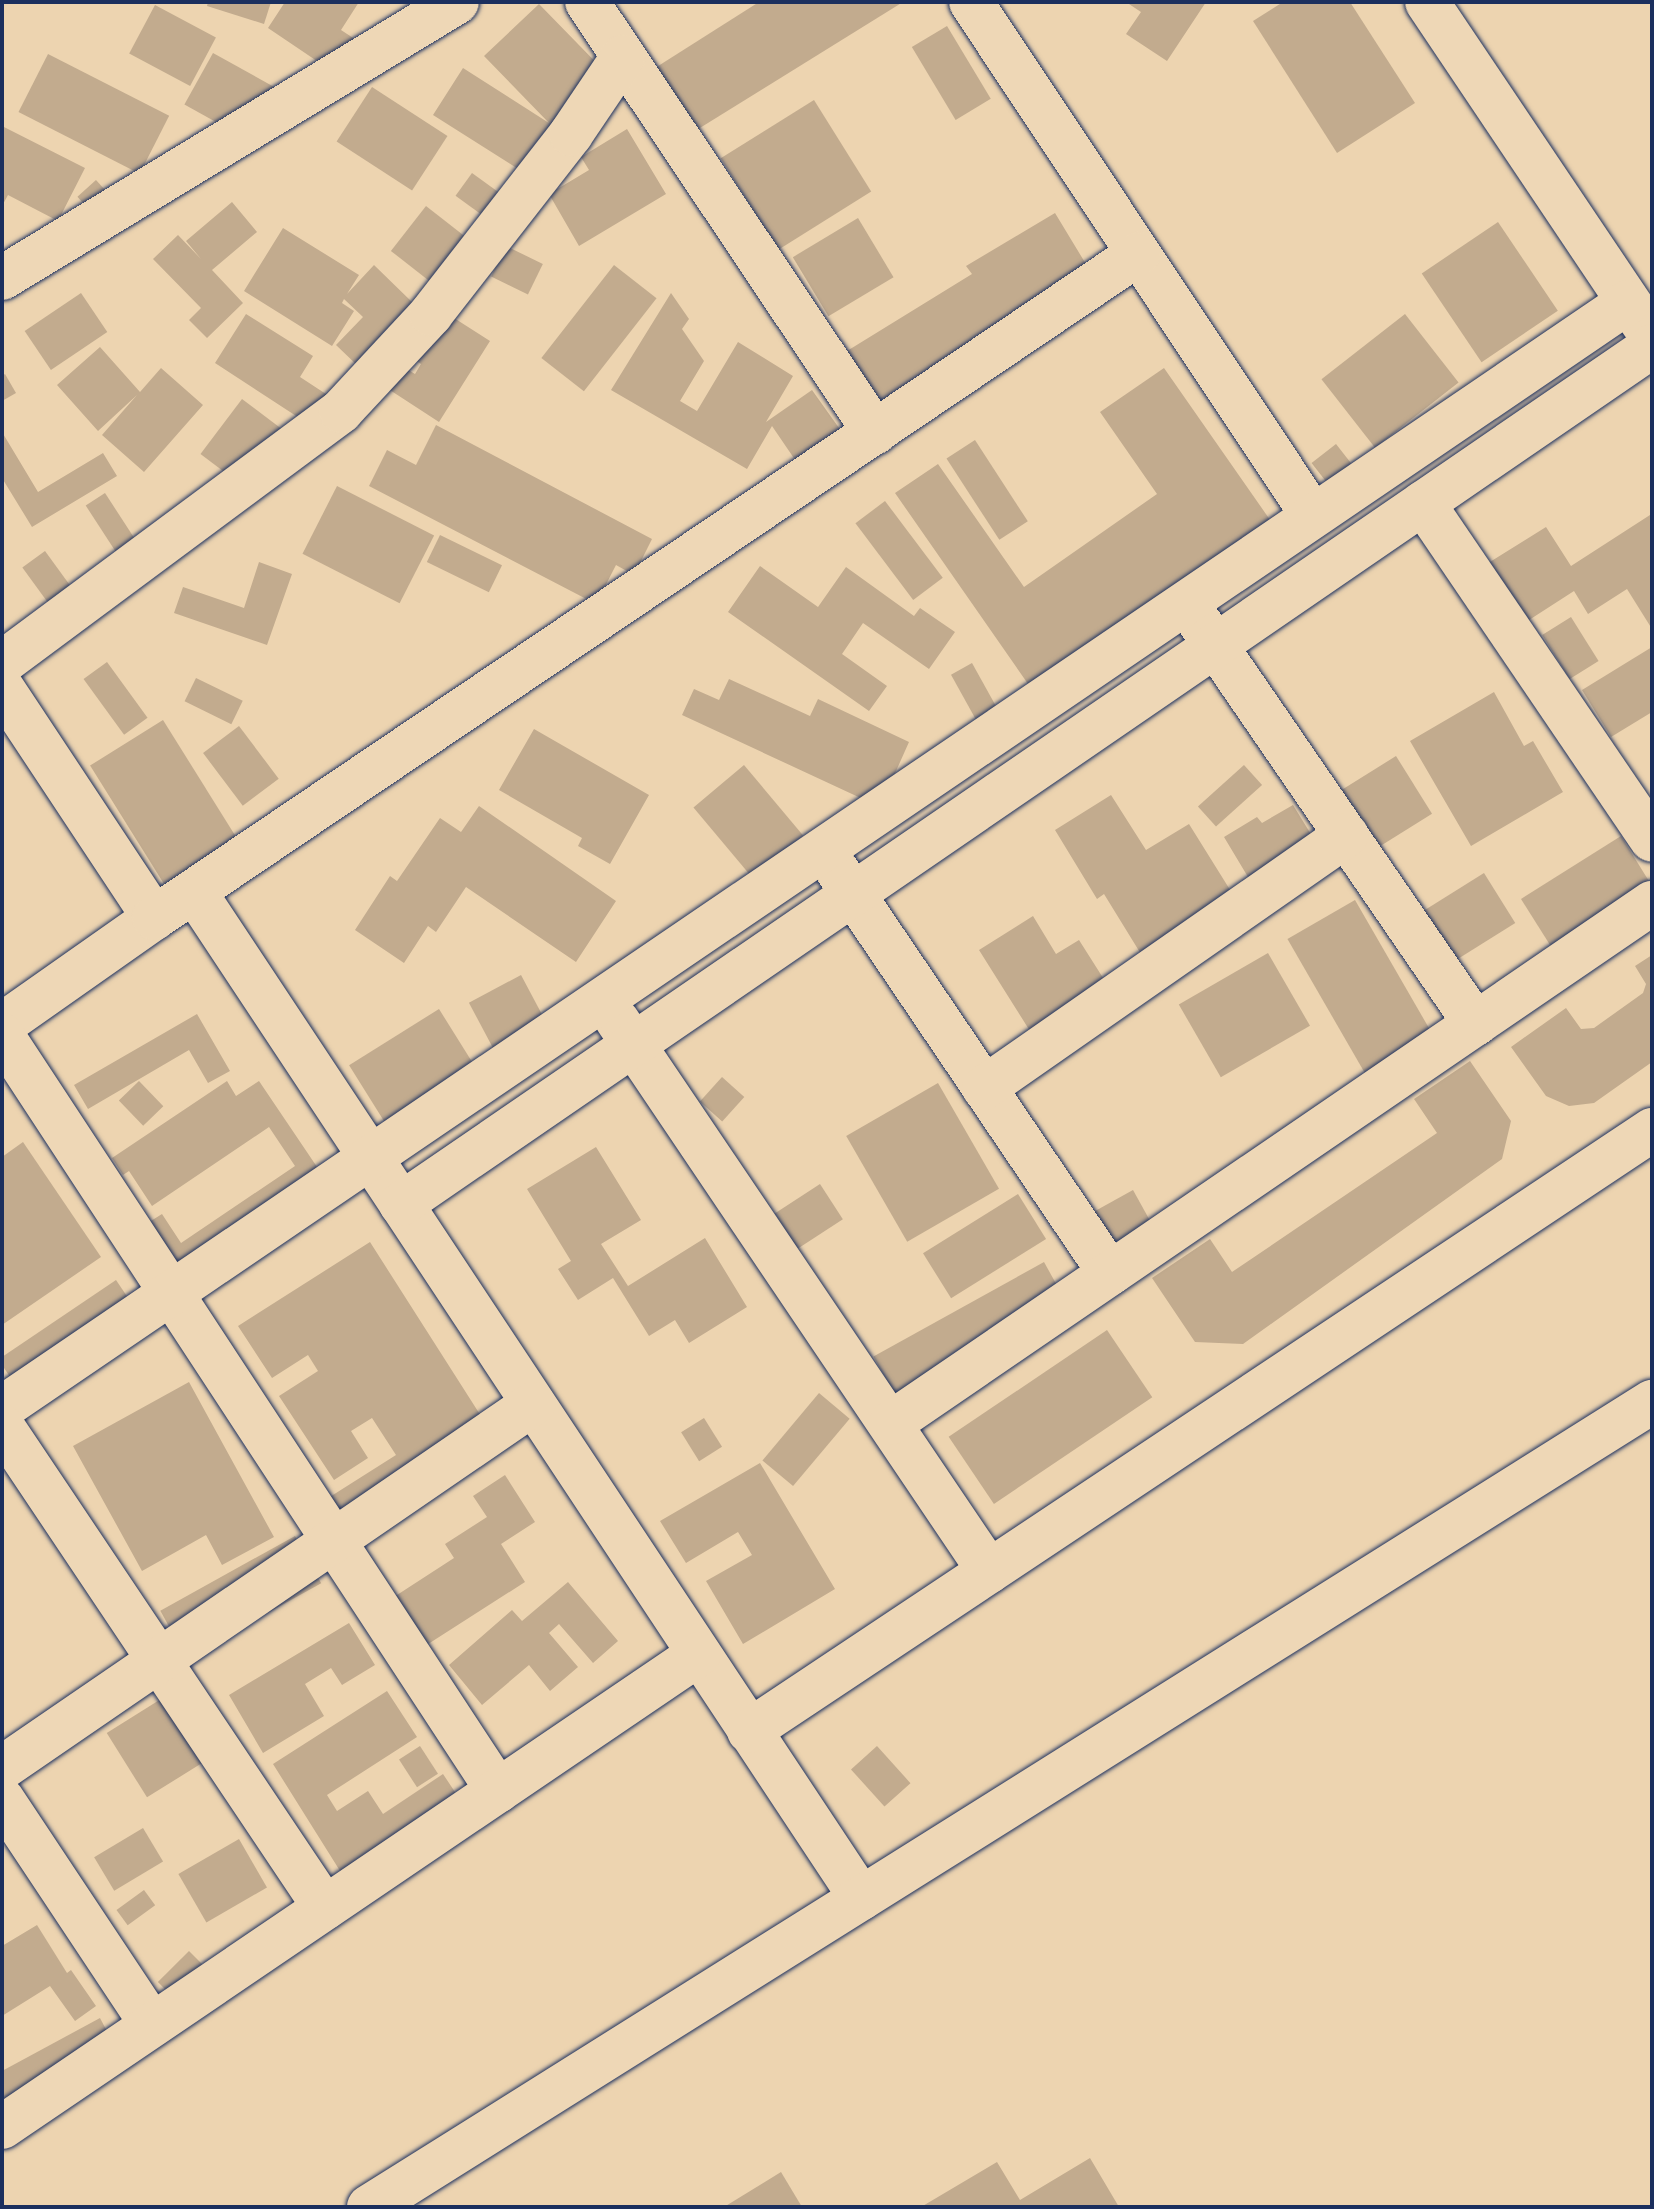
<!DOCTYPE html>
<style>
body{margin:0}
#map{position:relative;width:1654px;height:2209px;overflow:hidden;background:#edd4b0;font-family:"Shantell Sans",sans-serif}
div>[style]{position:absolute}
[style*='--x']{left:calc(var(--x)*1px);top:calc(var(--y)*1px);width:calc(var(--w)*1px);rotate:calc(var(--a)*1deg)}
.building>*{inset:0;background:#c2ab8e;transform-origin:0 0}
.roads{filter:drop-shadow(0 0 2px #1b2f5e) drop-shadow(0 0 2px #1b2f5e)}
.street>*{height:44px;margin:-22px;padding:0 22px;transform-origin:22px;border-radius:22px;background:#eed7b6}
.secondary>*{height:44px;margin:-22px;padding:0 22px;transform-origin:22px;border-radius:22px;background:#eed7b6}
span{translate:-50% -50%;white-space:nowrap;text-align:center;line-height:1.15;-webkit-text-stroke:8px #eed7b6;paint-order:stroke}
.frame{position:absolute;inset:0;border:4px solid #1b2f5e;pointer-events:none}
</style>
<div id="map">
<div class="building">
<div style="clip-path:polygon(208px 2px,271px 2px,264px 24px,207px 6px)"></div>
<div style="clip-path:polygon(285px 2px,359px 2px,341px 30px,370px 49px,348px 82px,268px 28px)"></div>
<div style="clip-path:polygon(759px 2px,903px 2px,695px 131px,655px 68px)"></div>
<div style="clip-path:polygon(1126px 2px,1206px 2px,1167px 61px,1126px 34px,1141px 12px)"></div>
<div style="clip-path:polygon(1283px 2px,1350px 2px,1415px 103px,1337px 153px,1253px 21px)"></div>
<div style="clip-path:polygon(539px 4px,616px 83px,537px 181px,433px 115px,463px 68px,549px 123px,484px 56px)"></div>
<div style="left:155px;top:5px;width:69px;height:55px;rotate:28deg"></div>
<div style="left:947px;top:26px;width:85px;height:41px;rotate:59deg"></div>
<div style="left:213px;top:53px;width:70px;height:59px;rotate:29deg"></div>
<div style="left:48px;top:54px;width:136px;height:65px;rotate:27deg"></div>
<div style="left:372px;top:87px;width:90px;height:65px;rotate:33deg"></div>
<div style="left:814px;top:100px;width:108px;height:110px;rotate:58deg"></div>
<div style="clip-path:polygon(2px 126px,85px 168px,58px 221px,8px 195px,2px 206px)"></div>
<div style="clip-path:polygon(627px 129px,666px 194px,579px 246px,549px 194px,589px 170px,581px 157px)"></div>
<div style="left:472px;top:173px;width:60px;height:28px;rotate:36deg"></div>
<div style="left:96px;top:180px;width:36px;height:25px;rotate:48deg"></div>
<div style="clip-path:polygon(232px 202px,257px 232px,212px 270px,243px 303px,207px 338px,189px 320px,201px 308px,153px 259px,178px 235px,201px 259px,186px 241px)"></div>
<div style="left:426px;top:206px;width:84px;height:57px;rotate:38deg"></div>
<div style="clip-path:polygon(1055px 213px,1095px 279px,881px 409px,847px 351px,972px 274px,966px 266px)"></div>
<div style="left:858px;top:218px;width:69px;height:76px;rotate:59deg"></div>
<div style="left:1498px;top:222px;width:107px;height:92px;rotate:56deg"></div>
<div style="clip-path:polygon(283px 228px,359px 275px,347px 294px,374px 265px,413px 303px,418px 295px,490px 341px,439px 422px,376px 381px,390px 359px,415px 374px,421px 364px,388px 342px,360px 368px,336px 345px,363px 317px,344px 299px,342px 303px,354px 311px,332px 346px,244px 291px)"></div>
<div style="left:506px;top:246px;width:41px;height:34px;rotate:26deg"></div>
<div style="left:614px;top:265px;width:54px;height:118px;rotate:38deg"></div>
<div style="left:81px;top:293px;width:47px;height:68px;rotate:56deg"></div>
<div style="clip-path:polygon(671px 293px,689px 319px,682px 329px,704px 361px,680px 401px,697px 411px,738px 342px,793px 376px,766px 422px,812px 390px,849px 442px,804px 473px,772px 426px,747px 469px,611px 390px)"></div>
<div style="clip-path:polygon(246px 314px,313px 356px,300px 377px,329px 396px,310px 425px,215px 363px)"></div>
<div style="left:1405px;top:314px;width:87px;height:106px;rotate:52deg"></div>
<div style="clip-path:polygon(100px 347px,140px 392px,161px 368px,203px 405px,144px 472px,102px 435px,137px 395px,98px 431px,57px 385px)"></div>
<div style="clip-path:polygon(1164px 368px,1275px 527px,1035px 694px,895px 493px,938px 464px,1024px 587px,1157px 494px,1100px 412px)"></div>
<div style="clip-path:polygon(5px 374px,16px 393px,2px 401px,2px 376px)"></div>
<div style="left:242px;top:399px;width:66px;height:69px;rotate:37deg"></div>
<div style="clip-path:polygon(436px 425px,652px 539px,634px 575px,616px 565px,596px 604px,369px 486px,387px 450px,416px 465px)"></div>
<div style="clip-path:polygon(2px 432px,38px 492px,103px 453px,117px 476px,32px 527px,2px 478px)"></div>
<div style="left:975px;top:440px;width:97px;height:34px;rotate:57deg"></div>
<div style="left:1336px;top:444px;width:33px;height:31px;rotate:52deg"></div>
<div style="left:337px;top:486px;width:109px;height:76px;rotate:27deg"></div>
<div style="left:105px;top:493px;width:82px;height:23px;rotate:57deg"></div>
<div style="left:885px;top:501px;width:96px;height:37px;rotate:53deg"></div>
<div style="clip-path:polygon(1650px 515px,1652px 629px,1627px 589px,1588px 614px,1574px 591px,1523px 624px,1485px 565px,1546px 527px,1571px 566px)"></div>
<div style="left:440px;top:535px;width:69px;height:30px;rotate:26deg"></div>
<div style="left:45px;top:551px;width:61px;height:28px;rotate:54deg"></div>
<div style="clip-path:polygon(259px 562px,292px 574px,267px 645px,174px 613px,183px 587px,244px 608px)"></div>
<div style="clip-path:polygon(760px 566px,818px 607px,846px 567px,914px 616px,920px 608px,955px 632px,929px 669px,863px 623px,842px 654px,887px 686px,869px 711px,728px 612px)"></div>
<div style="left:1571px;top:617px;width:52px;height:34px;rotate:58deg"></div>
<div style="clip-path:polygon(1652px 647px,1652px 712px,1611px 737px,1582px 690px)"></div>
<div style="left:107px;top:662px;width:69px;height:29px;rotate:54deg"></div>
<div style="left:972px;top:663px;width:63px;height:24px;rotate:61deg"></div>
<div style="left:196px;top:678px;width:52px;height:26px;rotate:26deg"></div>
<div style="clip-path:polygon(729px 679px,810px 716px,818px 699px,909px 742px,880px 807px,682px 715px,694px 689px,719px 700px)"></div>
<div style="clip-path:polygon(1494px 692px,1524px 746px,1533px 741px,1563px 792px,1471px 846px,1410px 741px)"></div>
<div style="left:163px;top:720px;width:152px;height:86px;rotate:58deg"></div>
<div style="left:239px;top:726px;width:66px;height:45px;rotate:53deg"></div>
<div style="clip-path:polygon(534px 729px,649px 795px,610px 864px,578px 846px,582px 838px,499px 790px)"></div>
<div style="left:1396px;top:756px;width:68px;height:85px;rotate:58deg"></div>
<div style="left:744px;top:765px;width:92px;height:66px;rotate:50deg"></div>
<div style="left:1244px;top:765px;width:27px;height:62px;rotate:48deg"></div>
<div style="clip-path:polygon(1111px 795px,1146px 850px,1189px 824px,1237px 901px,1144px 959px,1104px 894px,1097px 899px,1055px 830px)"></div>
<div style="clip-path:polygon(1293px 805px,1325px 857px,1260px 897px,1224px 837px,1257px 817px,1262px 823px)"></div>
<div style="clip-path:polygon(479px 806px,616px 901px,576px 962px,466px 887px,436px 932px,428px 926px,404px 963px,355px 930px,390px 876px,397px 881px,440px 818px,461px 832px)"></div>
<div style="clip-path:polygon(1621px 836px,1652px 886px,1562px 964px,1521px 899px)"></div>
<div style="left:1484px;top:873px;width:59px;height:81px;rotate:58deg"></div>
<div style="left:1355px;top:900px;width:179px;height:78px;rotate:60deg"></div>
<div style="clip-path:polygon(1033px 916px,1056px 954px,1079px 940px,1112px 992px,1035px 1039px,979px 950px)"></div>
<div style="left:1268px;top:953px;width:84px;height:103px;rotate:60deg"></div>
<div style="clip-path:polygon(1652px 955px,1652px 1062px,1594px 1103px,1569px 1106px,1546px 1096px,1511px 1047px,1566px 1008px,1581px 1029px,1594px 1028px,1643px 993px,1646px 984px,1635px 966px)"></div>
<div style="left:521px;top:975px;width:51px;height:59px;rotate:62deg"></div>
<div style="left:439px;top:1009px;width:71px;height:106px;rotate:58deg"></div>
<div style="clip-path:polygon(197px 1014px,230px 1071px,208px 1083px,189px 1050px,88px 1109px,74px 1085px)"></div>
<div style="clip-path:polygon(1470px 1061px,1511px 1121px,1502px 1159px,1243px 1344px,1195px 1342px,1152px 1278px,1210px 1239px,1232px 1272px,1437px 1133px,1414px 1099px)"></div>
<div style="left:722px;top:1077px;width:30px;height:33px;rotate:42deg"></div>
<div style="left:139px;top:1081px;width:35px;height:28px;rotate:46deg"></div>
<div style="clip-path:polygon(227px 1081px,236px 1096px,259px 1081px,340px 1201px,196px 1298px,146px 1224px,162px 1214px,181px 1243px,295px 1166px,269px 1127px,152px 1206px,129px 1171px,123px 1175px,112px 1158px)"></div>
<div style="left:938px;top:1083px;width:122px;height:106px;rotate:60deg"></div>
<div style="clip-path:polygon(23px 1142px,101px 1257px,2px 1325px,2px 1157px)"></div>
<div style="clip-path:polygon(596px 1147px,641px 1220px,601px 1244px,628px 1286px,705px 1238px,747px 1307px,689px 1343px,675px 1320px,649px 1336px,613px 1278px,578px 1300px,558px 1269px,571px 1261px,527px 1189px)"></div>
<div style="left:820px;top:1184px;width:42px;height:54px;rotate:57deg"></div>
<div style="left:1133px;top:1190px;width:52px;height:50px;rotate:61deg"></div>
<div style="left:1018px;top:1194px;width:53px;height:112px;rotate:58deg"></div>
<div style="clip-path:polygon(370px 1242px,502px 1449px,353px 1544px,325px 1500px,396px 1455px,372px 1418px,351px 1431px,368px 1458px,334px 1480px,279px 1396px,318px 1371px,308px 1355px,272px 1378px,238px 1326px)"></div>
<div style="left:1044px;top:1262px;width:63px;height:195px;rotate:61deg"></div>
<div style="clip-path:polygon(116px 1280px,149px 1329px,23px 1396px,2px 1365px,2px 1357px)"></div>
<div style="left:1107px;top:1330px;width:81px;height:191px;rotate:56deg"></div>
<div style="clip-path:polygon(189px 1382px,274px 1537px,222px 1565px,206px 1535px,142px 1571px,73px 1446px)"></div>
<div style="left:819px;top:1393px;width:40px;height:88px;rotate:40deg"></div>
<div style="left:704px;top:1418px;width:34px;height:27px;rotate:58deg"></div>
<div style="clip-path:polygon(760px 1463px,835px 1589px,743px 1644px,706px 1581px,752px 1555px,738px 1532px,686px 1563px,660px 1521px)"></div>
<div style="clip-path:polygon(505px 1475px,535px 1522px,501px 1544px,525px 1582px,411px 1655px,380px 1606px,454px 1558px,445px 1544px,487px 1517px,473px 1496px)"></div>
<div style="left:295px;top:1536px;width:54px;height:154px;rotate:61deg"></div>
<div style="clip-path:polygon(568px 1582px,618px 1641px,593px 1663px,559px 1624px,549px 1633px,578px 1667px,550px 1691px,529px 1665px,482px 1705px,449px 1665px,512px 1610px,522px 1621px)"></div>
<div style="clip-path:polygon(349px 1623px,375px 1665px,342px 1685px,331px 1668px,305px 1684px,324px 1716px,263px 1753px,229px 1695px)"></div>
<div style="clip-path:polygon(387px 1691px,417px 1737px,327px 1795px,337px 1811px,368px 1791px,383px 1814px,443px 1774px,475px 1822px,357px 1898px,273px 1764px)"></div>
<div style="left:161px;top:1699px;width:76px;height:64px;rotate:58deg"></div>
<div style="left:420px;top:1746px;width:33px;height:25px;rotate:57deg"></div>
<div style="left:877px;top:1746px;width:50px;height:35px;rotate:48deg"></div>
<div style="left:143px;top:1828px;width:39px;height:57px;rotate:59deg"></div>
<div style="left:239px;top:1839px;width:56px;height:70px;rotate:60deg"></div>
<div style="left:144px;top:1890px;width:19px;height:34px;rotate:54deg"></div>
<div style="clip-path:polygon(37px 1925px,67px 1973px,71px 1970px,96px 2006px,75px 2021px,50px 1986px,2px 2016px,2px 1946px)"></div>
<div style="left:189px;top:1951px;width:35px;height:44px;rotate:45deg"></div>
<div style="clip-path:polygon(100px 2018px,120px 2056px,2px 2119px,2px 2071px)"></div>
<div style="clip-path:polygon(1090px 2158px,1119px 2207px,921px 2207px,997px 2162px,1020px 2200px)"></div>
<div style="clip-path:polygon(781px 2172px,802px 2207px,724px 2207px)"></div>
</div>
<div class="roads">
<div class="street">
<div style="--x:587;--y:2;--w:518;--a:56.19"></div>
<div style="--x:971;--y:2;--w:617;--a:56.36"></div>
<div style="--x:1427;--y:2;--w:389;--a:56.1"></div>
<div style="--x:2;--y:278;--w:532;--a:-31.24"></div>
<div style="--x:1423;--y:503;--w:407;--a:55.8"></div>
<div style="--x:1198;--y:620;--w:490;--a:55.5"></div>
<div style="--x:2;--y:663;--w:422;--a:-36.6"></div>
<div style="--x:341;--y:411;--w:132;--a:-47.1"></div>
<div style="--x:431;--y:314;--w:228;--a:-52.1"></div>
<div style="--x:571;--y:134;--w:93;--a:-56"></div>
<div style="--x:2;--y:688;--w:276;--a:56.5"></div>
<div style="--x:154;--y:918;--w:186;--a:144.9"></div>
<div style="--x:837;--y:870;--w:487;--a:55.9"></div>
<div style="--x:194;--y:891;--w:1208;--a:56.48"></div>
<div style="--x:154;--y:918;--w:1187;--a:-34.01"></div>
<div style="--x:617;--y:1020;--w:665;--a:55.98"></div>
<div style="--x:2;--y:1035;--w:904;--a:56.73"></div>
<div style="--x:984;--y:1088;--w:442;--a:-34.9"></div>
<div style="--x:401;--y:1204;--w:1517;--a:-34.44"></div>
<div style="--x:2;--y:1408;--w:1966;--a:-34.22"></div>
<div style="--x:891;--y:1423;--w:922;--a:-34.35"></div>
<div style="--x:2;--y:1426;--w:580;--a:56.17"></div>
<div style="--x:749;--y:1731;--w:1085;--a:-33.65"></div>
<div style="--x:2;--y:1768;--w:644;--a:-34.43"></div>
<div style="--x:2;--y:1799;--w:271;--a:56.4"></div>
<div style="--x:2;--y:2127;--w:842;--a:-34.16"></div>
</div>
<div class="secondary">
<div style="--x:369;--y:2207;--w:1515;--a:-32.11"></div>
</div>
</div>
<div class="frame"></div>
</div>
